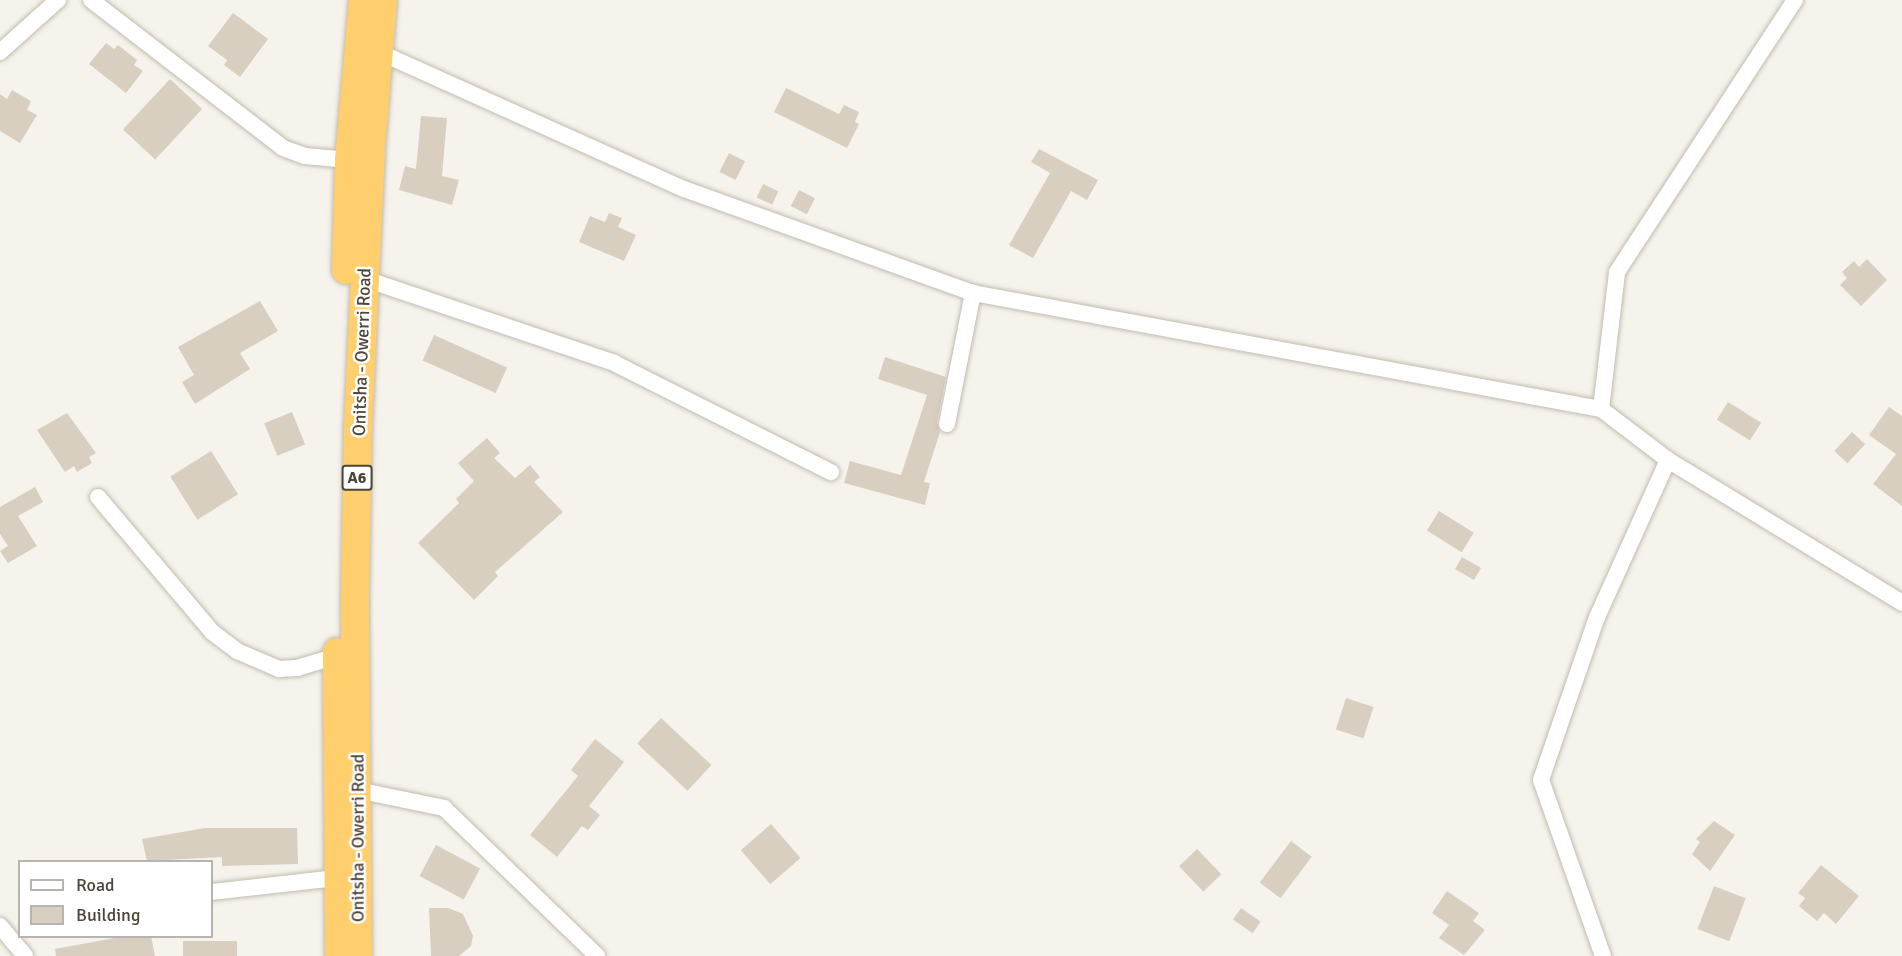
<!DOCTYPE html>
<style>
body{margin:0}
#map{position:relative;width:1902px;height:956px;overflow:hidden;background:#f6f3ec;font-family:Signika,sans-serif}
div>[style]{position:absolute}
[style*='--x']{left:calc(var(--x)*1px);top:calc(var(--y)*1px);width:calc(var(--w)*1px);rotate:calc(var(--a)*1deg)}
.building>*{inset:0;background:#d8cfc1;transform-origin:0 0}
.roads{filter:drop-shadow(0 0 2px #c2bbae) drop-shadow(0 0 2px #c2bbae)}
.street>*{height:16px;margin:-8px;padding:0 8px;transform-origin:8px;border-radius:8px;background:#fff}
.highway>*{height:28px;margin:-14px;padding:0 14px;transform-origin:14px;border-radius:14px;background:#ffcf6e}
span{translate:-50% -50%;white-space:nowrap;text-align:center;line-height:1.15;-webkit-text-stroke:5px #fff;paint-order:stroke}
.shield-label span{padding:2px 4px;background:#fff;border:2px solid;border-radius:4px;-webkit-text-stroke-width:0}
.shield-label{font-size:16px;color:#4b4439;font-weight:700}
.street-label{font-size:18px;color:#4b4439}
.legend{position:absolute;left:18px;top:860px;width:195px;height:78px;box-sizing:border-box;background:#fff;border:2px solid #b7b4b0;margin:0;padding:8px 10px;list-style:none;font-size:18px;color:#4b4439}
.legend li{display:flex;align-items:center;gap:12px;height:30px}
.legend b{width:30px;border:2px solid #b7b4b0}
</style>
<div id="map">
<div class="building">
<div style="clip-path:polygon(233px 13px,268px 39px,240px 77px,224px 65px,227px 60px,208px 46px)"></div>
<div style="clip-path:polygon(106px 43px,114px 49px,118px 45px,137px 60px,134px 65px,143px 71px,126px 93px,89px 64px)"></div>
<div style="left:170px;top:79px;width:44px;height:69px;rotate:43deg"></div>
<div style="clip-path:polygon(786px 88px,839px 114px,844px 105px,859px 112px,855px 122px,859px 124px,847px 148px,774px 112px)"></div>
<div style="clip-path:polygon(12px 90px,31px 101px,27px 110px,37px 115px,20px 143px,0 131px,0 94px,7px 99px)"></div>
<div style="clip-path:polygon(421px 116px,447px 118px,442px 176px,459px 180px,452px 205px,399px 190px,405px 166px,416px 169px)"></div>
<div style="clip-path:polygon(1039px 149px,1098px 180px,1087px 200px,1071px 191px,1033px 258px,1009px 245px,1050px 173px,1031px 162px)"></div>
<div style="left:729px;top:153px;width:18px;height:21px;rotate:27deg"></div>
<div style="left:763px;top:184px;width:17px;height:15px;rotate:25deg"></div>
<div style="left:799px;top:190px;width:18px;height:18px;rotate:27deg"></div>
<div style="clip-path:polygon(609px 213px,622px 218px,618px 227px,636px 235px,624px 261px,579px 242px,590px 216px,605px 222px)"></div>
<div style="clip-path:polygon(1867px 259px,1887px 280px,1861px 306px,1840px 285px,1847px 278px,1842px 272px,1854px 261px,1859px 267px)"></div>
<div style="clip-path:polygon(260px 301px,278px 331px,240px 353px,250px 369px,195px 404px,182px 382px,194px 375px,178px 347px)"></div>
<div style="left:434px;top:335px;width:80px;height:28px;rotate:24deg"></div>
<div style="clip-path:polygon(885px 357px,946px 377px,937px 422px,940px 432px,924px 482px,930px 483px,925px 505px,844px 483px,850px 461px,901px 475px,927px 395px,878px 379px)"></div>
<div style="left:1728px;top:402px;width:39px;height:21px;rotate:32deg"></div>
<div style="clip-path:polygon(1889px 407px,1902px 416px,1902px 506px,1873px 484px,1896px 454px,1869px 435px)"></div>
<div style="left:292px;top:412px;width:35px;height:30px;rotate:68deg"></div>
<div style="clip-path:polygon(67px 413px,96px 453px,89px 457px,92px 463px,77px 472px,74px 466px,65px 472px,37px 430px)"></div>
<div style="left:1852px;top:432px;width:18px;height:26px;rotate:43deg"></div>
<div style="clip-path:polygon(487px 438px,500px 453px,494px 458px,515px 478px,530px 465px,540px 477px,534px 482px,563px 512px,495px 572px,498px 576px,474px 600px,418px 543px,459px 503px,456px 499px,474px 481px,458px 463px)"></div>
<div style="left:211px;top:451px;width:51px;height:48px;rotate:58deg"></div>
<div style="clip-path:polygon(35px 487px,43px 502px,18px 516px,37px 546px,8px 563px,0 551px,8px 546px,0 534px,0 507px)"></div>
<div style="left:1439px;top:511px;width:41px;height:23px;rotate:32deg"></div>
<div style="left:1462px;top:557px;width:22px;height:14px;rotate:30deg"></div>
<div style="left:1346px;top:698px;width:29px;height:33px;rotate:18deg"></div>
<div style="left:661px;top:718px;width:69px;height:35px;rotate:43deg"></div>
<div style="clip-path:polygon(595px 739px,624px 762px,589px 806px,600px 815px,588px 830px,582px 826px,557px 857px,530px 835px,578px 776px,571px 770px)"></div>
<div style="clip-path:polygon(1714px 821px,1735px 835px,1710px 871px,1692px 854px,1700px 842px,1696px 839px)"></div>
<div style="left:771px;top:824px;width:45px;height:40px;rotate:49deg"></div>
<div style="clip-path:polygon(205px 828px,297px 828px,298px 864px,222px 866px,222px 857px,147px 861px,142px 839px)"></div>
<div style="left:1291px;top:841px;width:26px;height:52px;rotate:37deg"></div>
<div style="left:436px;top:845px;width:50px;height:35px;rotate:28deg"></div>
<div style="left:1197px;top:849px;width:35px;height:25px;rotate:46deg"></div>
<div style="clip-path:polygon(1821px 865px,1859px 896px,1836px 924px,1824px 913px,1817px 921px,1799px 906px,1805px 898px,1798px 893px)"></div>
<div style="left:1714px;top:886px;width:34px;height:46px;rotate:21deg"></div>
<div style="clip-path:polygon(1447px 891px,1479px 913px,1473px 921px,1485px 930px,1464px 955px,1439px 938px,1449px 925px,1432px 913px)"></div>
<div style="clip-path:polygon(429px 908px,448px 908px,463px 914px,473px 936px,471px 946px,459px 956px,431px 956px)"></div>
<div style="left:1241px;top:908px;width:24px;height:14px;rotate:35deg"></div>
<div style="clip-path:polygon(125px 936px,151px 936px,155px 956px,56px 956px,55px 949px)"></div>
<div style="left:237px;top:941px;width:15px;height:54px;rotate:90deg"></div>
</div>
<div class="roads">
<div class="street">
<div style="--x:91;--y:0;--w:242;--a:37.6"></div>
<div style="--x:283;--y:148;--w:23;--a:20"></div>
<div style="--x:305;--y:156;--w:44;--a:5.2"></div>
<div style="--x:0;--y:52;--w:78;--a:-41.9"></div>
<div style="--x:379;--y:52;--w:334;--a:24.2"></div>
<div style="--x:684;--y:189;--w:307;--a:19.8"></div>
<div style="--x:973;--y:293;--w:639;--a:10.47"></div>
<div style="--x:1601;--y:409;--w:84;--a:37.3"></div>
<div style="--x:1668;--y:460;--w:172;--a:114.3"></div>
<div style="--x:1597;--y:617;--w:172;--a:109"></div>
<div style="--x:1541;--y:780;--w:187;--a:70.6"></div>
<div style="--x:365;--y:279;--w:263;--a:18.6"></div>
<div style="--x:614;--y:363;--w:243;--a:26.7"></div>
<div style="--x:1601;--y:409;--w:138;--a:-83.3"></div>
<div style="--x:1617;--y:272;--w:325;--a:-56.8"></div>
<div style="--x:947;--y:424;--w:134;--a:-78.8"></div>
<div style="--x:1668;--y:460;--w:274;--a:31.4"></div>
<div style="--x:98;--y:497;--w:177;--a:49.8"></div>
<div style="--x:212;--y:632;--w:31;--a:37"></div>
<div style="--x:237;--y:651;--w:46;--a:23.2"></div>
<div style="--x:279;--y:669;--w:18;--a:-3"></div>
<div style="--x:297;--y:668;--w:42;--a:-16.7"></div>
<div style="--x:357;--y:790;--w:89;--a:11.7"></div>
<div style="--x:444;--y:808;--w:213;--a:44"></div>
<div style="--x:212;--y:892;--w:126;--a:-6.4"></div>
<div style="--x:0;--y:926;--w:39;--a:50"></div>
</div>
<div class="highway">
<div style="--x:346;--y:270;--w:110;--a:-88.4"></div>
<div style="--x:349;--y:160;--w:161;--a:-85"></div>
<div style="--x:337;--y:652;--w:304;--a:89.6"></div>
<div style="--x:358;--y:956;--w:359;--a:-90.5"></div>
<div style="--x:355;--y:597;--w:170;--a:-89"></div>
<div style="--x:358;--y:427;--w:278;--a:-87.3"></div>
<div style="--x:371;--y:149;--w:149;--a:-85.4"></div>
</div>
</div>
<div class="shield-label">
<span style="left:357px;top:478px">A6</span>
</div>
<div class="street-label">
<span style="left:362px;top:352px;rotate:-88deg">Onitsha - Owerri Road</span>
<span style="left:358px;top:838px;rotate:-90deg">Onitsha - Owerri Road</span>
</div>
<ul class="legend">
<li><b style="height:8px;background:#fff"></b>Road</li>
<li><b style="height:16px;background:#d8cfc1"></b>Building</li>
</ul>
</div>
